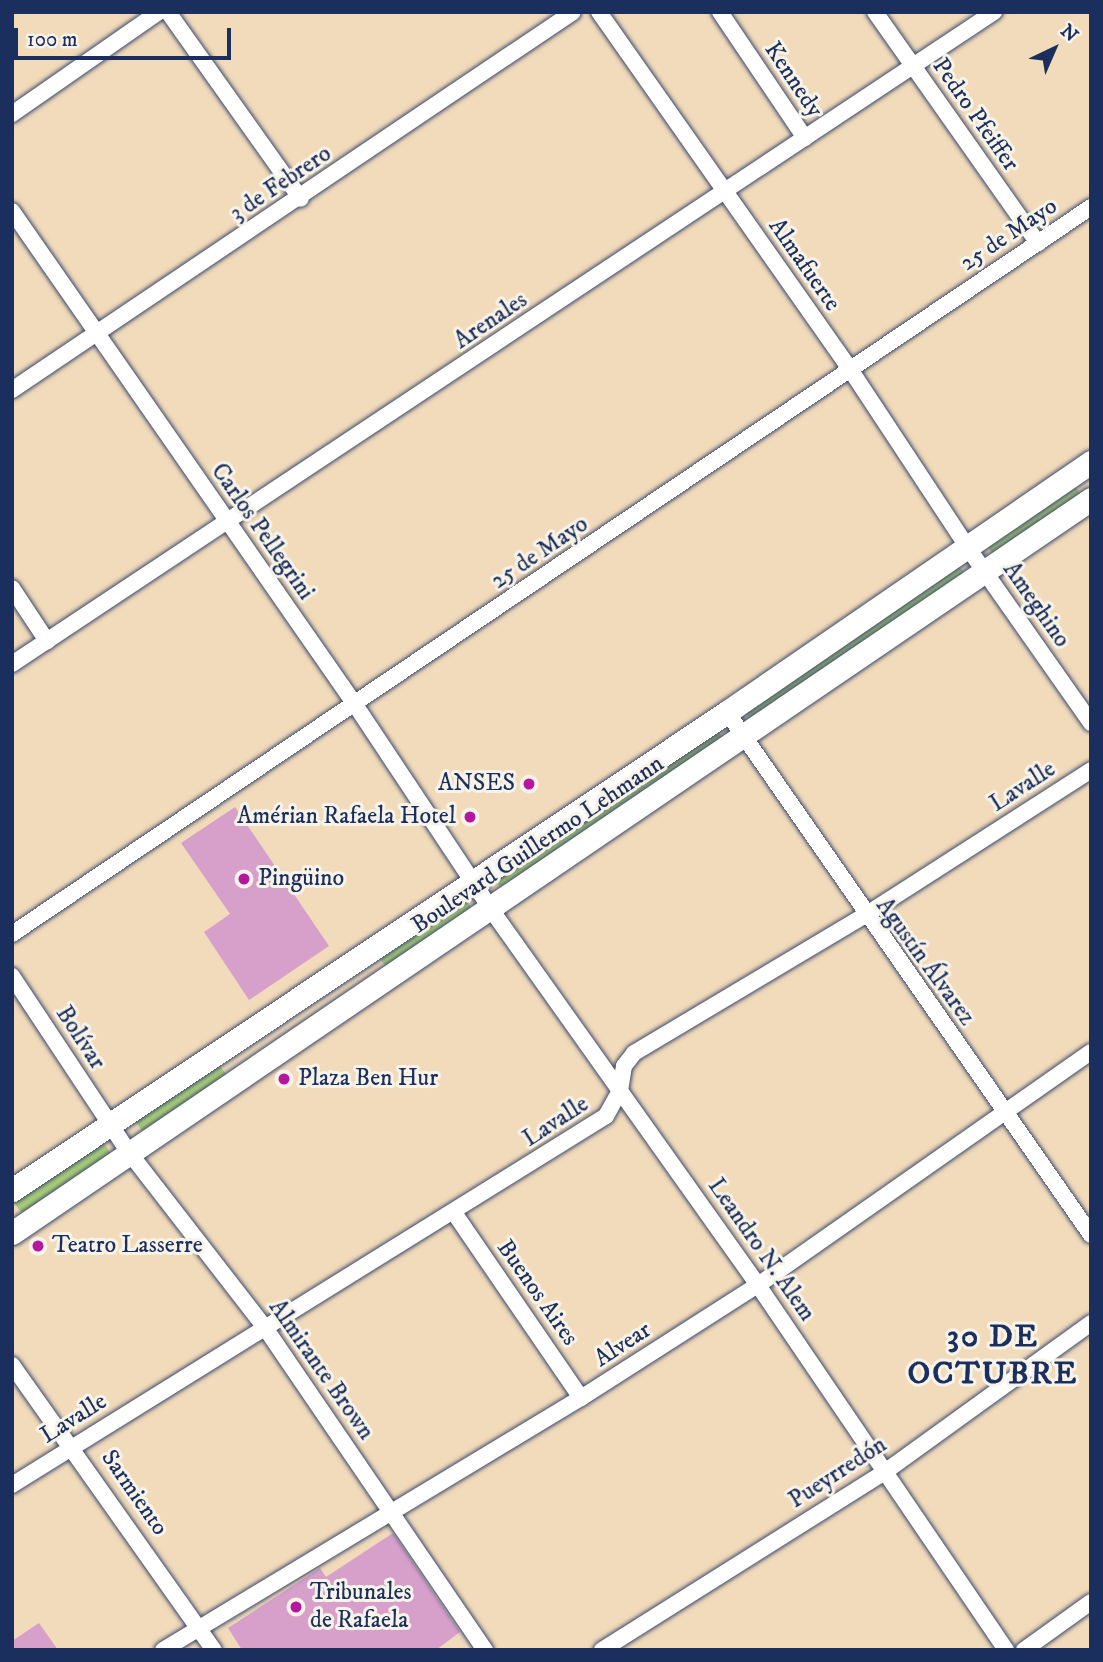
<!DOCTYPE html>
<meta charset="utf-8">
<style>
body{margin:0}
#map{position:relative;width:1103px;height:1662px;overflow:hidden;background:#f2dbbb;font-family:"IM FELL DW Pica",serif}
div>[style]{position:absolute}
[style*='--x']{left:calc(var(--x)*1px);top:calc(var(--y)*1px);width:calc(var(--w)*1px);rotate:calc(var(--a)*1deg)}
.green>*{inset:0;background:#aacf79;transform-origin:0 0}
.building>*{inset:0;background:#d6a0cb}
.roads{filter:drop-shadow(0 0 2px #3b496c) drop-shadow(0 0 2px #3b496c)}
.street>*{height:16px;margin:-8px;padding:0 8px;transform-origin:8px;border-radius:8px;background:#fff}
.secondary>*{height:23px;margin:-11.5px;padding:0 11.5px;transform-origin:11.5px;border-radius:11.5px;background:#fff}
.dots>*{width:19px;height:19px;translate:-50% -50%;box-sizing:border-box;border:4px solid #f7f3e8;border-radius:50%}
span{translate:-50% -50%;white-space:nowrap;text-align:center;line-height:1.15;-webkit-text-stroke:6px #f7f3e8;paint-order:stroke}
.street-label{font-size:24px;color:#1b2f5e}
.poi-label{font-size:24px;color:#1b2f5e}
.right{translate:-100% -50%;text-align:right}
.left{translate:0 -50%;text-align:left}
.district-label{font-size:32px;color:#1b2f5e;font-weight:700;letter-spacing:2px}
.frame{position:absolute;inset:0;border:14px solid #1b2f5e;pointer-events:none}
.north{position:absolute;left:1019px;top:14px;width:70px;height:70px;-webkit-text-stroke:5px #f7f3e8;paint-order:stroke;rotate:44deg;font-size:19px;font-weight:700;line-height:28px;text-align:center;color:#1b2f5e}
.north::after{content:'';display:block;margin:auto;width:24px;height:32px;background:#1b2f5e;clip-path:polygon(50% 0,100% 100%,50% 72%,0 100%)}
.scale{position:absolute;left:14px;top:28px;width:217px;height:32px;box-sizing:border-box;border:4px solid #1b2f5e;border-top:0;padding-left:9px;font-size:21px;line-height:24px;white-space:nowrap;color:#1b2f5e;-webkit-text-stroke:5px #f7f3e8;paint-order:stroke}
</style>
<div id="map">
<div class="green">
<div style="left:1072px;top:481px;width:19px;height:106px;rotate:58deg"></div>
<div style="left:957px;top:563px;width:19px;height:259px;rotate:55deg"></div>
<div style="left:715px;top:727px;width:19px;height:268px;rotate:55deg"></div>
<div style="left:464px;top:897px;width:18px;height:104px;rotate:56deg"></div>
<div style="left:217px;top:1062px;width:19px;height:101px;rotate:54deg"></div>
<div style="left:101px;top:1140px;width:19px;height:107px;rotate:54deg"></div>
</div>
<div class="building">
<div style="clip-path:polygon(235px 807px,329px 946px,249px 1000px,204px 932px,230px 914px,181px 843px)"></div>
<div style="clip-path:polygon(393px 1533px,460px 1632px,436px 1650px,242px 1650px,228px 1628px,320px 1568px,326px 1577px)"></div>
<div style="clip-path:polygon(39px 1623px,58px 1650px,12px 1650px,12px 1641px)"></div>
</div>
<div class="roads">
<div class="street">
<div style="--x:168;--y:12;--w:229;--a:54.6"></div>
<div style="--x:599;--y:12;--w:436;--a:54.9"></div>
<div style="--x:850;--y:369;--w:214;--a:56.6"></div>
<div style="--x:968;--y:548;--w:214;--a:54.9"></div>
<div style="--x:720;--y:12;--w:152;--a:56"></div>
<div style="--x:875;--y:12;--w:283;--a:54.8"></div>
<div style="--x:12;--y:114;--w:179;--a:-34.8"></div>
<div style="--x:12;--y:211;--w:603;--a:55.2"></div>
<div style="--x:356;--y:706;--w:242;--a:56.4"></div>
<div style="--x:490;--y:908;--w:463;--a:54.6"></div>
<div style="--x:758;--y:1285;--w:441;--a:55.8"></div>
<div style="--x:12;--y:390;--w:676;--a:-33.97"></div>
<div style="--x:12;--y:588;--w:64;--a:56.6"></div>
<div style="--x:12;--y:664;--w:1179;--a:-33.58"></div>
<div style="--x:727;--y:712;--w:637;--a:55.16"></div>
<div style="--x:12;--y:934;--w:1301;--a:-33.97"></div>
<div style="--x:12;--y:976;--w:210;--a:56.5"></div>
<div style="--x:128;--y:1151;--w:225;--a:52.2"></div>
<div style="--x:266;--y:1329;--w:389;--a:55.7"></div>
<div style="--x:455;--y:1214;--w:223;--a:55.6"></div>
<div style="--x:12;--y:1365;--w:349;--a:54.7"></div>
<div style="--x:12;--y:1485;--w:699;--a:-31.85"></div>
<div style="--x:606;--y:1116;--w:29;--a:-61"></div>
<div style="--x:620;--y:1091;--w:25;--a:-81"></div>
<div style="--x:624;--y:1066;--w:16;--a:-52"></div>
<div style="--x:634;--y:1053;--w:268;--a:-30.8"></div>
<div style="--x:864;--y:916;--w:270;--a:-32.7"></div>
<div style="--x:163;--y:1650;--w:488;--a:-31.1"></div>
<div style="--x:581;--y:1398;--w:210;--a:-32.6"></div>
<div style="--x:758;--y:1285;--w:406;--a:-35"></div>
<div style="--x:602;--y:1650;--w:336;--a:-32.2"></div>
<div style="--x:886;--y:1471;--w:253;--a:-35.8"></div>
<div style="--x:1024;--y:1650;--w:82;--a:-35.6"></div>
</div>
<div class="secondary">
<div style="--x:12;--y:1190;--w:860;--a:-33.76"></div>
<div style="--x:727;--y:712;--w:442;--a:-34.5"></div>
<div style="--x:12;--y:1233;--w:1305;--a:-34.23"></div>
</div>
</div>
<div class="dots">
<div style="left:529px;top:784px;background:#b5179e"></div>
<div style="left:470px;top:817px;background:#b5179e"></div>
<div style="left:244px;top:879px;background:#b5179e"></div>
<div style="left:284px;top:1079px;background:#b5179e"></div>
<div style="left:38px;top:1246px;background:#b5179e"></div>
<div style="left:296px;top:1607px;background:#b5179e"></div>
</div>
<div class="street-label">
<span style="left:793px;top:80px;rotate:56deg">Kennedy</span>
<span style="left:975px;top:115px;rotate:55deg">Pedro Pfeiffer</span>
<span style="left:281px;top:184px;rotate:-34deg">3 de Febrero</span>
<span style="left:1009px;top:235px;rotate:-34deg">25 de Mayo</span>
<span style="left:804px;top:265px;rotate:55deg">Almafuerte</span>
<span style="left:491px;top:321px;rotate:-34deg">Arenales</span>
<span style="left:262px;top:532px;rotate:55deg">Carlos Pellegrini</span>
<span style="left:540px;top:553px;rotate:-34deg">25 de Mayo</span>
<span style="left:1036px;top:605px;rotate:55deg">Ameghino</span>
<span style="left:1023px;top:787px;rotate:-33deg">Lavalle</span>
<span style="left:538px;top:845px;rotate:-34deg">Boulevard Guillermo Lehmann</span>
<span style="left:925px;top:962px;rotate:54deg">Agustín Álvarez</span>
<span style="left:80px;top:1038px;rotate:57deg">Bolívar</span>
<span style="left:556px;top:1122px;rotate:-33deg">Lavalle</span>
<span style="left:761px;top:1250px;rotate:55deg">Leandro N. Alem</span>
<span style="left:537px;top:1293px;rotate:55deg">Buenos Aires</span>
<span style="left:623px;top:1345px;rotate:-33deg">Alvear</span>
<span style="left:321px;top:1370px;rotate:55deg">Almirante Brown</span>
<span style="left:74px;top:1419px;rotate:-32deg">Lavalle</span>
<span style="left:838px;top:1473px;rotate:-33deg">Pueyrredón</span>
<span style="left:134px;top:1493px;rotate:55deg">Sarmiento</span>
</div>
<div class="poi-label">
<span class="right" style="left:515px;top:784px">ANSES</span>
<span class="right" style="left:456px;top:817px">Amérian Rafaela Hotel</span>
<span class="left" style="left:258px;top:879px">Pingüino</span>
<span class="left" style="left:298px;top:1079px">Plaza Ben Hur</span>
<span class="left" style="left:52px;top:1246px">Teatro Lasserre</span>
<span class="left" style="left:310px;top:1607px">Tribunales<br>de Rafaela</span>
</div>
<div class="district-label">
<span style="left:993px;top:1356px">30 DE<br>OCTUBRE</span>
</div>
<div class="frame"></div>
<div class="north">N</div>
<div class="scale">100 m</div>
</div>
